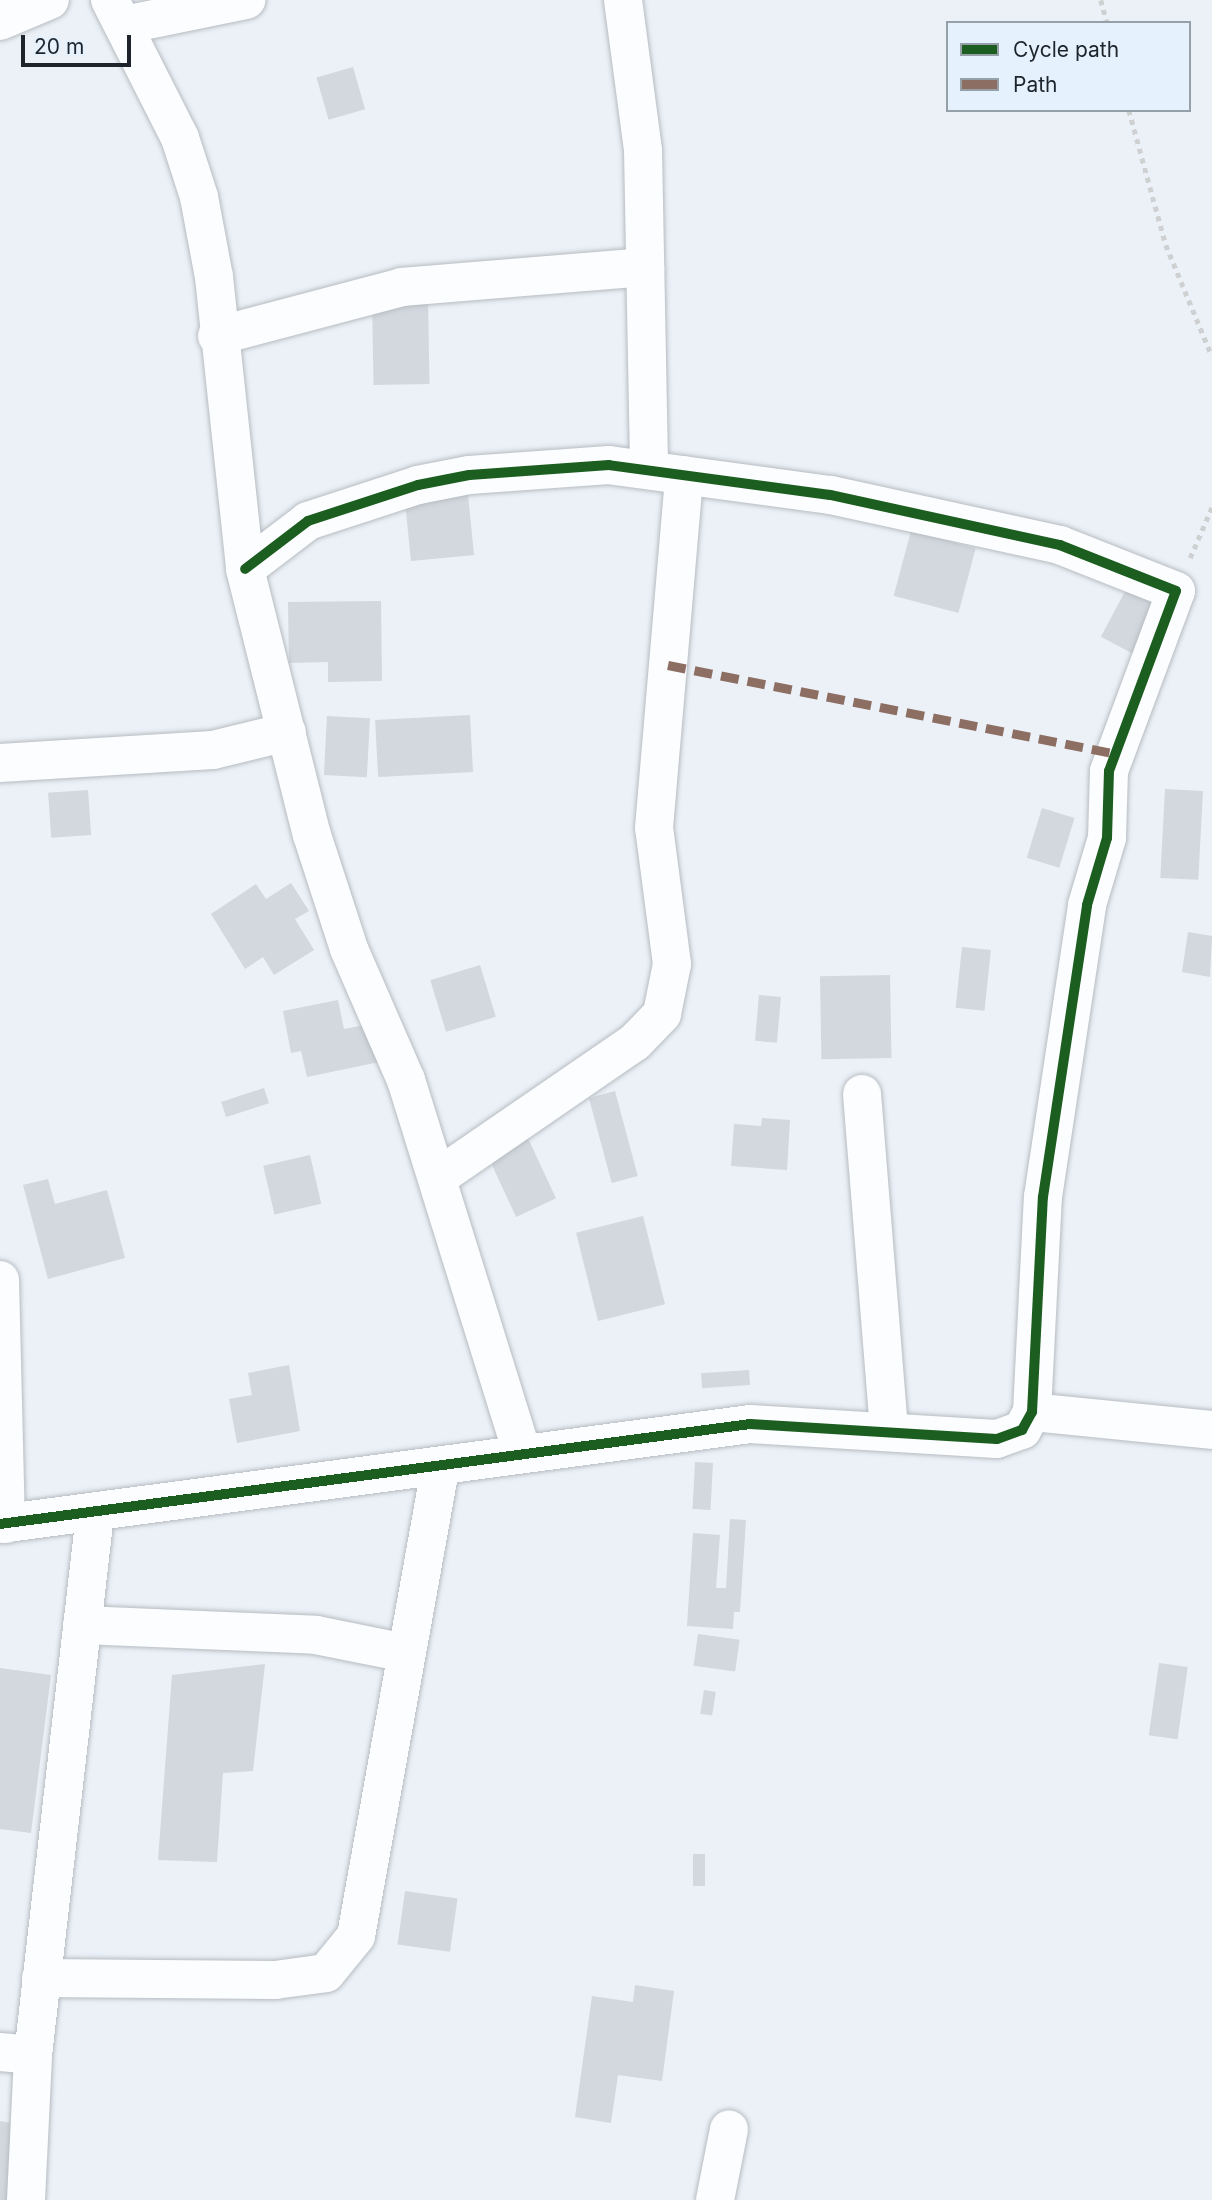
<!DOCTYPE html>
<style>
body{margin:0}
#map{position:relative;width:1212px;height:2200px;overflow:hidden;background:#ebf1f7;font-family:Inter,sans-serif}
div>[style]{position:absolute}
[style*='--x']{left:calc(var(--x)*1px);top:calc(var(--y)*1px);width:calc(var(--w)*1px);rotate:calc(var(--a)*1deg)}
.building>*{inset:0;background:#d3d7de;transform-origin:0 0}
.path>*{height:4.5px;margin-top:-2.25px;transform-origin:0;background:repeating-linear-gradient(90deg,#ced0d2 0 5px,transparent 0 10px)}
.roads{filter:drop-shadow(0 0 2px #b6bcc2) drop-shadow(0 0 2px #b6bcc2)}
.minor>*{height:38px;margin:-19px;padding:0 19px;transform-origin:19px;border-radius:19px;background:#fcfdfe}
.quiet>*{height:9px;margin-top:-4.5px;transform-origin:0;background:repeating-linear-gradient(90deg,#8d6e63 0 18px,transparent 0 27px)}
.cycleway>*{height:10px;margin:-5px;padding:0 5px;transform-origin:5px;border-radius:5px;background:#1b5e20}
span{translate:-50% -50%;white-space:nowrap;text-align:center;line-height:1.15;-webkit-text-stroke:7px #e5f2fd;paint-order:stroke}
.legend{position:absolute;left:946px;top:21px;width:245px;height:91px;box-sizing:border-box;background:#e5f2fd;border:2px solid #95a0a9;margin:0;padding:9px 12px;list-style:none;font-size:21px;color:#1d242b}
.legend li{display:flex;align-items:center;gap:14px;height:35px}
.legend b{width:35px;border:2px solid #95a0a9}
.scale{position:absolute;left:21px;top:35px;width:110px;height:32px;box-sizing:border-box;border:4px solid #1d242b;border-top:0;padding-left:9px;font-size:21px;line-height:24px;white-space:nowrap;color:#1d242b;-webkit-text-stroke:5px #e5f2fd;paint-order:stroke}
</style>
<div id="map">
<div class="building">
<div style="left:353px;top:67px;width:44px;height:38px;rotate:74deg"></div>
<div style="left:428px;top:298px;width:86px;height:56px;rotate:89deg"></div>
<div style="clip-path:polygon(467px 485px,474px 555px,411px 561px,405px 502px)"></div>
<div style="left:911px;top:531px;width:67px;height:67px;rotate:15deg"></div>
<div style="left:1130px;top:582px;width:40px;height:62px;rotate:28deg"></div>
<div style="clip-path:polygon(381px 601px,382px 681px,328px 682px,328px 662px,289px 663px,288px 602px)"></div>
<div style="left:470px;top:715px;width:57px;height:95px;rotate:87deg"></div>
<div style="left:327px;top:716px;width:43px;height:59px;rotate:3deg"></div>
<div style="left:1165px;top:789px;width:38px;height:89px;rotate:3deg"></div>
<div style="left:88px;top:790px;width:45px;height:40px;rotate:86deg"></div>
<div style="left:1042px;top:808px;width:34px;height:52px;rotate:17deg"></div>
<div style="clip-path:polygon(291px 883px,309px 911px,295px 919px,314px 950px,274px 975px,263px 957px,245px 969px,211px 914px,256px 884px,266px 899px)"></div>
<div style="clip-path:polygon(1188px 932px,1212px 936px,1210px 977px,1182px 972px)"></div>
<div style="left:962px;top:947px;width:29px;height:61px;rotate:6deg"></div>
<div style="left:480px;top:965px;width:54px;height:52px;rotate:73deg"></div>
<div style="left:890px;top:975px;width:83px;height:70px;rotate:89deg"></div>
<div style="left:759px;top:995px;width:22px;height:46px;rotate:5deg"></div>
<div style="clip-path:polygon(338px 1000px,344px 1029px,376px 1023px,384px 1061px,307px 1077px,301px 1051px,291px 1053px,283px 1011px)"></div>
<div style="left:264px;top:1088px;width:16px;height:45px;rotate:72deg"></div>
<div style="left:615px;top:1091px;width:88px;height:27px;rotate:75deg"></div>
<div style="clip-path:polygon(762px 1118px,790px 1120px,787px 1170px,731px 1166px,734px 1124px,761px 1126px)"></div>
<div style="left:526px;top:1134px;width:71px;height:44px;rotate:65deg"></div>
<div style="left:310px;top:1155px;width:50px;height:48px;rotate:77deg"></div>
<div style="clip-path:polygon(48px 1179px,55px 1204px,107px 1190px,125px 1258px,48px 1279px,23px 1185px)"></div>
<div style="left:643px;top:1216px;width:91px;height:69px;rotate:76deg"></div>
<div style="clip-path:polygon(289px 1365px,300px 1431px,237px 1443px,229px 1399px,252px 1395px,248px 1373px)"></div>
<div style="left:749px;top:1370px;width:15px;height:48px;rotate:86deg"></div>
<div style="left:695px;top:1462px;width:18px;height:47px;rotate:3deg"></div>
<div style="clip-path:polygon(730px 1519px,746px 1520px,740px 1612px,734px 1612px,733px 1629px,687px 1626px,693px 1533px,720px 1535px,716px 1588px,726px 1588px)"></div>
<div style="left:698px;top:1634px;width:42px;height:32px;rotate:8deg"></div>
<div style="left:1159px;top:1663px;width:29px;height:73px;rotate:8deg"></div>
<div style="clip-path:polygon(265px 1664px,253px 1771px,223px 1773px,217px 1862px,158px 1860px,172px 1675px)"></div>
<div style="clip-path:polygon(0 1668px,51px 1675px,31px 1833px,0 1829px)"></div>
<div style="left:704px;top:1690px;width:12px;height:24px;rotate:9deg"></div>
<div style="left:693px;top:1854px;width:12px;height:32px"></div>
<div style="left:405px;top:1891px;width:53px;height:54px;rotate:8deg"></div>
<div style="clip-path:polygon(635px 1985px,674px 1991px,662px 2081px,618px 2075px,611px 2123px,575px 2117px,592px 1996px,633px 2002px)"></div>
<div style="clip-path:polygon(0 2121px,22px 2125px,8px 2200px,0 2200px)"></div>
</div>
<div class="path">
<div style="--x:1101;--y:0;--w:24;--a:75"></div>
<div style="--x:1129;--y:110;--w:140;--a:74.7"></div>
<div style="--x:1166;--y:245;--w:120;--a:67.5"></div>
<div style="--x:1190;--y:558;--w:56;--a:-66.7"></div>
</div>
<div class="roads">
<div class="minor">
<div style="--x:110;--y:0;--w:155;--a:63.1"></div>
<div style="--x:180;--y:138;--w:62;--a:72.1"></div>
<div style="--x:199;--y:197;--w:81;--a:79.4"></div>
<div style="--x:214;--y:277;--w:294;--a:83.9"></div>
<div style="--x:245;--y:569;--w:274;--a:75.9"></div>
<div style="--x:312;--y:835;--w:120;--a:72"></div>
<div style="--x:349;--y:949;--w:143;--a:66.5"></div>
<div style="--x:406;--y:1080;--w:390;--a:72.7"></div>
<div style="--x:623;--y:0;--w:151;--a:82.4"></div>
<div style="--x:643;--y:150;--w:318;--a:88.9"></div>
<div style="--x:0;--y:21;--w:54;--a:-22.8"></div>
<div style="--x:124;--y:25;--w:125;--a:-11.6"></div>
<div style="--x:217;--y:336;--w:191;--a:-14.8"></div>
<div style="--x:402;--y:287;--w:244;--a:-4.7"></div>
<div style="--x:0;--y:763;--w:213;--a:-3.5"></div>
<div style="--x:213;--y:750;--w:76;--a:-13.7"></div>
<div style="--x:862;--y:1094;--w:337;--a:85.4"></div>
<div style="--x:437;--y:1178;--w:240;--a:-34.5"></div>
<div style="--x:635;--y:1042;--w:39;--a:-46"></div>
<div style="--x:662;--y:1014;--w:51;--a:-78.7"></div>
<div style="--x:672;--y:964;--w:137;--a:-97.5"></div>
<div style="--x:654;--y:828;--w:354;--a:-85.1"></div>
<div style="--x:0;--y:1280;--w:244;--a:88.6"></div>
<div style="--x:1032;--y:1412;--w:181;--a:5.7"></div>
<div style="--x:0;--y:1524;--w:757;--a:-7.59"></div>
<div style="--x:750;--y:1424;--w:247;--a:3.5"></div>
<div style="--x:997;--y:1439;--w:27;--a:-20"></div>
<div style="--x:1022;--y:1430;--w:21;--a:-61"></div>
<div style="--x:1032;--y:1412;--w:215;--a:-87.1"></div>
<div style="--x:1043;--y:1197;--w:295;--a:-81.4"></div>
<div style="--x:1087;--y:905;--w:70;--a:-73.4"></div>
<div style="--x:1107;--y:838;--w:67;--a:-88.3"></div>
<div style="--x:1109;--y:771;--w:192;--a:-69.6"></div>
<div style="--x:1176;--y:591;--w:125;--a:-158.4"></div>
<div style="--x:1060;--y:545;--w:235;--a:-167.7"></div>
<div style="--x:830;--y:495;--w:223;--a:-172.3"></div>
<div style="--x:609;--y:465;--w:140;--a:175.9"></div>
<div style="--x:469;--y:475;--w:52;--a:168.9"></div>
<div style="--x:418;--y:485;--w:116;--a:161.9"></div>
<div style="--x:308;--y:521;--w:79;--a:142.7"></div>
<div style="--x:82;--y:1625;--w:234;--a:2.4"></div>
<div style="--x:316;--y:1635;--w:92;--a:11.3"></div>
<div style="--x:41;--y:1978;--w:234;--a:0.5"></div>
<div style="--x:275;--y:1980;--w:51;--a:-7.8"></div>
<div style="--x:326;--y:1973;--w:48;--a:-51"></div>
<div style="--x:356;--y:1936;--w:476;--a:-79.8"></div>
<div style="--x:0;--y:2052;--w:33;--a:5"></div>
<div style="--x:26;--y:2200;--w:145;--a:-87.2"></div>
<div style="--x:33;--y:2055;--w:545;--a:-83.46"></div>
<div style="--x:715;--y:2200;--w:72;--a:-78.8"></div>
</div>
</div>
<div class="quiet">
<div style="--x:668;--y:665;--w:455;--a:11.2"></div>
</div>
<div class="cycleway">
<div style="--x:0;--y:1524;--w:757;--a:-7.59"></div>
<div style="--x:750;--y:1424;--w:247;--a:3.5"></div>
<div style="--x:997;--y:1439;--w:27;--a:-20"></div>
<div style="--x:1022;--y:1430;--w:21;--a:-61"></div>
<div style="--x:1032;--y:1412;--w:215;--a:-87.1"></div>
<div style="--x:1043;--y:1197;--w:295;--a:-81.4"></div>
<div style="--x:1087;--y:905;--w:70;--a:-73.4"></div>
<div style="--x:1107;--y:838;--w:67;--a:-88.3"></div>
<div style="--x:1109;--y:771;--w:192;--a:-69.6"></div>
<div style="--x:1176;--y:591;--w:125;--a:-158.4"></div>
<div style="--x:1060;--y:545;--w:235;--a:-167.7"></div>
<div style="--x:830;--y:495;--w:223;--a:-172.3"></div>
<div style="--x:609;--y:465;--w:140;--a:175.9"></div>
<div style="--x:469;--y:475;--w:52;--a:168.9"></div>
<div style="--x:418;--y:485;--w:116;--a:161.9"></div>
<div style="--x:308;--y:521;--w:79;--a:142.7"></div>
</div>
<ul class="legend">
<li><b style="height:9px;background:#1b5e20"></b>Cycle path</li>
<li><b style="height:9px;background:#8d6e63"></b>Path</li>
</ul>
<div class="scale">20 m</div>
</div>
